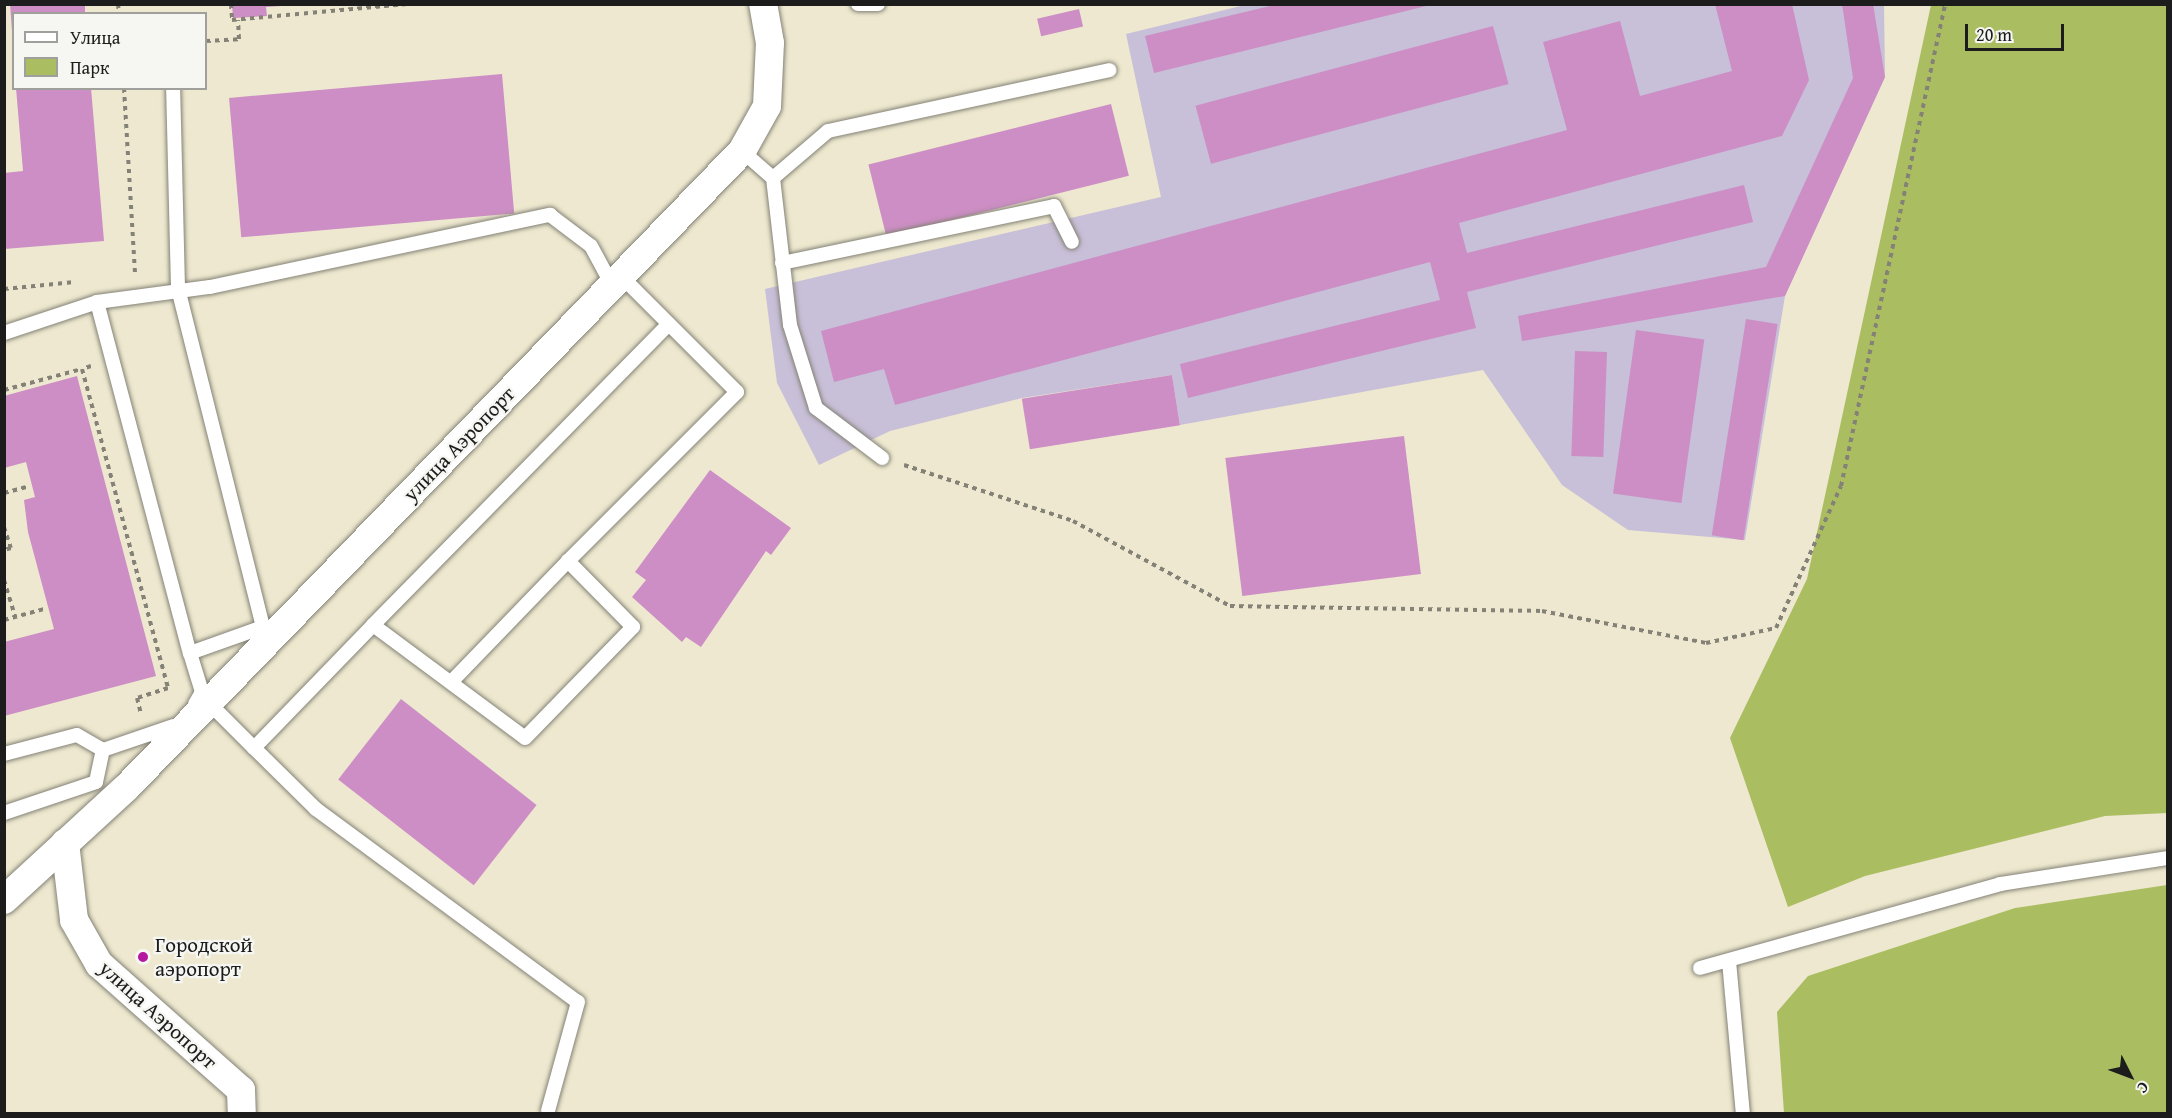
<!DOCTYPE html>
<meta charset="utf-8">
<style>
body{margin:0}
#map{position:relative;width:2172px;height:1118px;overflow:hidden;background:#ede8cf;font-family:"Gentium Book Plus",serif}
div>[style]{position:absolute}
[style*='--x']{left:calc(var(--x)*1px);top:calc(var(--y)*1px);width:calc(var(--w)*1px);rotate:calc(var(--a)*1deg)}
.industrial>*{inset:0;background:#c8bfd8}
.green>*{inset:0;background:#aabd61}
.building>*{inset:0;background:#cc8ec4;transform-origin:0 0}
.path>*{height:4px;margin-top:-2px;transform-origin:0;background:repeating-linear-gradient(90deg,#848276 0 4.5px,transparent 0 9px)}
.roads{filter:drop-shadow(0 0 2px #848276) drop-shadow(0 0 2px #848276)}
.lane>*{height:14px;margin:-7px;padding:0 7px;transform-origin:7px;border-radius:7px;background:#fff}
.street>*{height:28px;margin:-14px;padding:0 14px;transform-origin:14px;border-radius:14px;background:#fff}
.dots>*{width:16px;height:16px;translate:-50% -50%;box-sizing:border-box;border:3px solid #f6f6f2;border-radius:50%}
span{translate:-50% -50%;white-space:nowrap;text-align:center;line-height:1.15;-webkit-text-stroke:4.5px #f6f6f2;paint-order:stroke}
.street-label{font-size:21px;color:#1c1c1c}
.poi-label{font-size:21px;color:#1c1c1c}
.left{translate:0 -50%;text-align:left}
.frame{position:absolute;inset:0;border:6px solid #1c1c1c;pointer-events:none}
.legend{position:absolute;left:12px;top:12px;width:195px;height:78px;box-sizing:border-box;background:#f6f6f2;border:2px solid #9f9f9c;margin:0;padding:8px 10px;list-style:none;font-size:18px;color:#1c1c1c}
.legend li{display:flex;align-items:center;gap:12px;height:30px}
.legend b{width:30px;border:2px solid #9f9f9c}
.north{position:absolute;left:2100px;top:1046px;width:60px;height:60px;-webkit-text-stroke:4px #f6f6f2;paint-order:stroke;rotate:132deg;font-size:16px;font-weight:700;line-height:24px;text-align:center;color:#1c1c1c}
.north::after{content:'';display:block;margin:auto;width:21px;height:27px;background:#1c1c1c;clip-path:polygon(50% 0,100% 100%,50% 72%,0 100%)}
.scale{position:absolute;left:1965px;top:24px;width:99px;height:27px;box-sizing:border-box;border:3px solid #1c1c1c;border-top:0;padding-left:8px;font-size:18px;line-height:21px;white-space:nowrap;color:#1c1c1c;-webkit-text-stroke:4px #f6f6f2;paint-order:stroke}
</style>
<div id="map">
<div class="industrial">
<div style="clip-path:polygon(1249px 4px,1884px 5px,1885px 77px,1785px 296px,1745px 540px,1628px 530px,1562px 485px,1483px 370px,1180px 425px,1172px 375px,1022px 398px,890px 431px,819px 465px,777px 383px,765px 289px,1161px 197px,1126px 34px)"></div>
</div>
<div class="green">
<div style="clip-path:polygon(1931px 5px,2167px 5px,2167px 813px,2105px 816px,1865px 876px,1788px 907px,1730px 738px,1807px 579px)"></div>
<div style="clip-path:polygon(2167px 885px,2167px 1113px,1784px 1113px,1777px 1012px,1808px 976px,2015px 908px)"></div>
</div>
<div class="building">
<div style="clip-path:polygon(10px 4px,85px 4px,85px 14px,14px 14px,12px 31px)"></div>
<div style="clip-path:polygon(232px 4px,281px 4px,281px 6px,266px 7px,267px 16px,233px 18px)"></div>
<div style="clip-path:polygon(1715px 4px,1792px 4px,1809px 80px,1782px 136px,1459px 223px,1467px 253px,1744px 185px,1753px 222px,1467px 292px,1476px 328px,1188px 398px,1180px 364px,1440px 300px,1430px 262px,895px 405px,884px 369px,834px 382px,821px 331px,1567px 130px,1543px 42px,1620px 21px,1640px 96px,1732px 71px)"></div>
<div style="clip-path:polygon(1842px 4px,1873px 4px,1885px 77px,1785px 296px,1522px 341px,1518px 316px,1766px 267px,1853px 78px)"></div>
<div style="clip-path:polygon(1274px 5px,1430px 5px,1154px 73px,1145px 36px)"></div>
<div style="left:1079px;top:9px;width:18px;height:43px;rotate:77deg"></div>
<div style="left:1493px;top:26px;width:60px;height:308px;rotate:75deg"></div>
<div style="left:502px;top:74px;width:140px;height:274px;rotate:85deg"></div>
<div style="clip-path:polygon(16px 88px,91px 88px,104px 241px,4px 249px,4px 173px,23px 171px)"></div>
<div style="left:1111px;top:104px;width:74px;height:250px;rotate:76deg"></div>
<div style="left:1746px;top:319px;width:32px;height:219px;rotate:9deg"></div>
<div style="left:1636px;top:330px;width:69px;height:165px;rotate:8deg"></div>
<div style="left:1575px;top:351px;width:32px;height:105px;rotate:2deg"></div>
<div style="left:1172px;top:375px;width:51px;height:152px;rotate:81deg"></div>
<div style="clip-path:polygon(77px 376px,156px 676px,4px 716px,4px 642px,54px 629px,28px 532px,24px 500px,35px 497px,26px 462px,4px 468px,4px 396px)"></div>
<div style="left:1404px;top:436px;width:139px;height:180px;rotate:83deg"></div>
<div style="clip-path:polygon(710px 470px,791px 528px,771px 555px,766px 551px,701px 647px,686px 637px,682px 642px,632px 597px,646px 580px,635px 572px)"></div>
<div style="left:401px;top:699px;width:172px;height:102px;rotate:38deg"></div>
</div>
<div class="path">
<div style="--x:118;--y:4;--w:10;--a:84"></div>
<div style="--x:231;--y:4;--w:16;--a:86"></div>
<div style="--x:232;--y:20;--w:176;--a:-5.2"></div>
<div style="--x:206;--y:41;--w:33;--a:-3"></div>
<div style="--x:239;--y:39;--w:19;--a:-93"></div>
<div style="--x:124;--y:88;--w:187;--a:86.6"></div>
<div style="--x:4;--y:289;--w:71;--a:-5.6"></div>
<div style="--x:91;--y:366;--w:9;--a:162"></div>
<div style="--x:82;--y:369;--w:330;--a:74.9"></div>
<div style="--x:168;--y:688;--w:33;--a:162"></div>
<div style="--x:137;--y:698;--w:16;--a:76"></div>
<div style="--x:4;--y:390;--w:81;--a:-15.1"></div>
<div style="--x:904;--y:465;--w:178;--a:18.3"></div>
<div style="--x:1073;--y:521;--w:179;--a:28.4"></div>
<div style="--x:1230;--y:606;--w:312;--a:0.9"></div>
<div style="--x:1542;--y:611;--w:167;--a:11"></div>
<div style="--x:1706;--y:643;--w:72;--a:-12.1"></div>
<div style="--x:1776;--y:628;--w:156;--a:-65.4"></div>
<div style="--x:1841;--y:486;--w:493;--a:-77.8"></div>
<div style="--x:4;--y:493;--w:24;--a:-15"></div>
<div style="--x:4;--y:527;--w:22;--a:72"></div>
<div style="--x:11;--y:548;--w:7;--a:164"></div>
<div style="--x:4;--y:580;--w:39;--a:73"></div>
<div style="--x:4;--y:620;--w:41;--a:-15.4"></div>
</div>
<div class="roads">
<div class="lane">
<div style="--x:858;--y:4;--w:20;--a:0"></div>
<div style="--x:742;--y:151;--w:41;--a:41.1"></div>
<div style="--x:773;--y:178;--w:148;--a:83.4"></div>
<div style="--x:790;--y:325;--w:87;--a:72.6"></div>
<div style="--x:816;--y:408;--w:83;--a:37.1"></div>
<div style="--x:773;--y:178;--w:72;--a:-40.5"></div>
<div style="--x:828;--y:131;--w:288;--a:-12.2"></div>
<div style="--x:782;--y:263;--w:278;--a:-11.8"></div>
<div style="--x:1054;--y:206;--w:40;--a:63.4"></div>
<div style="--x:97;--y:302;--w:363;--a:75.2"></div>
<div style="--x:190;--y:653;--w:77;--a:-19.6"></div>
<div style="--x:263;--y:627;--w:349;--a:-104.1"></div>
<div style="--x:178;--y:288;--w:200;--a:-91.4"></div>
<div style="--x:4;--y:333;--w:98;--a:-18.4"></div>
<div style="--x:97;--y:302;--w:114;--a:-7.6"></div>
<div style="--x:210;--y:287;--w:348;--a:-12"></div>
<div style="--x:550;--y:215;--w:51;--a:37.1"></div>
<div style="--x:591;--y:246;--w:44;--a:61.7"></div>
<div style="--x:568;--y:561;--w:239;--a:-45"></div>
<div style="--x:737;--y:392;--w:164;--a:-135"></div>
<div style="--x:373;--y:625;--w:422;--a:-45.5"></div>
<div style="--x:190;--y:653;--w:41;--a:72.9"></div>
<div style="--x:202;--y:692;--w:14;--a:120"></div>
<div style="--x:209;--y:703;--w:64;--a:45"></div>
<div style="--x:254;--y:748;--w:171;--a:-45.9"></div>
<div style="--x:373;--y:625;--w:189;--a:36.6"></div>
<div style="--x:525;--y:738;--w:155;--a:-45.8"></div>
<div style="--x:633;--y:627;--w:93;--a:-134.6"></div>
<div style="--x:568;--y:561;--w:168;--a:134"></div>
<div style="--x:254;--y:748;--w:87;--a:44.5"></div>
<div style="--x:316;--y:809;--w:325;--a:36.4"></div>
<div style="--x:578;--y:1002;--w:113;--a:105.4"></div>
<div style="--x:4;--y:754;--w:75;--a:-14.6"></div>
<div style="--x:77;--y:735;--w:30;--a:30"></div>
<div style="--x:103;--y:750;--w:74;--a:-18.9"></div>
<div style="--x:4;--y:813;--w:97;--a:-18.6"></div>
<div style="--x:96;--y:782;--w:33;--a:-78"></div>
<div style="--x:1729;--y:961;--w:154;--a:84.8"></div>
<div style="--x:1700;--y:968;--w:312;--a:-15.6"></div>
<div style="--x:2000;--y:884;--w:170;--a:-8.8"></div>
</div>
<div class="street">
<div style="--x:65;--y:843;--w:78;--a:83.3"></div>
<div style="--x:74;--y:920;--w:51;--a:60.4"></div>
<div style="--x:99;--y:964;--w:190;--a:41.6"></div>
<div style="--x:241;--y:1090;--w:24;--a:88"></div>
<div style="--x:4;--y:900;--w:166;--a:-42.6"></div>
<div style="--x:126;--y:788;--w:886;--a:-45.96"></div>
<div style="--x:742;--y:151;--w:51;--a:-60.9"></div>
<div style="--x:767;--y:106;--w:63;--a:-87.3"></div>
<div style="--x:770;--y:43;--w:40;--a:-100"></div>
</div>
</div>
<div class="dots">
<div style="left:143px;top:957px;background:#b5179e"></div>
</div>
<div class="street-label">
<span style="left:459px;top:444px;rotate:-46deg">улица Аэропорт</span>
<span style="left:158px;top:1015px;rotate:42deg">улица Аэропорт</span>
</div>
<div class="poi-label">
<span class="left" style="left:155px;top:957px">Городской<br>аэропорт</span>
</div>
<div class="frame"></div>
<ul class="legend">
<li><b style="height:8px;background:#fff"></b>Улица</li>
<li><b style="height:16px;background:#aabd61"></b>Парк</li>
</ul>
<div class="north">С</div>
<div class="scale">20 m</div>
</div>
